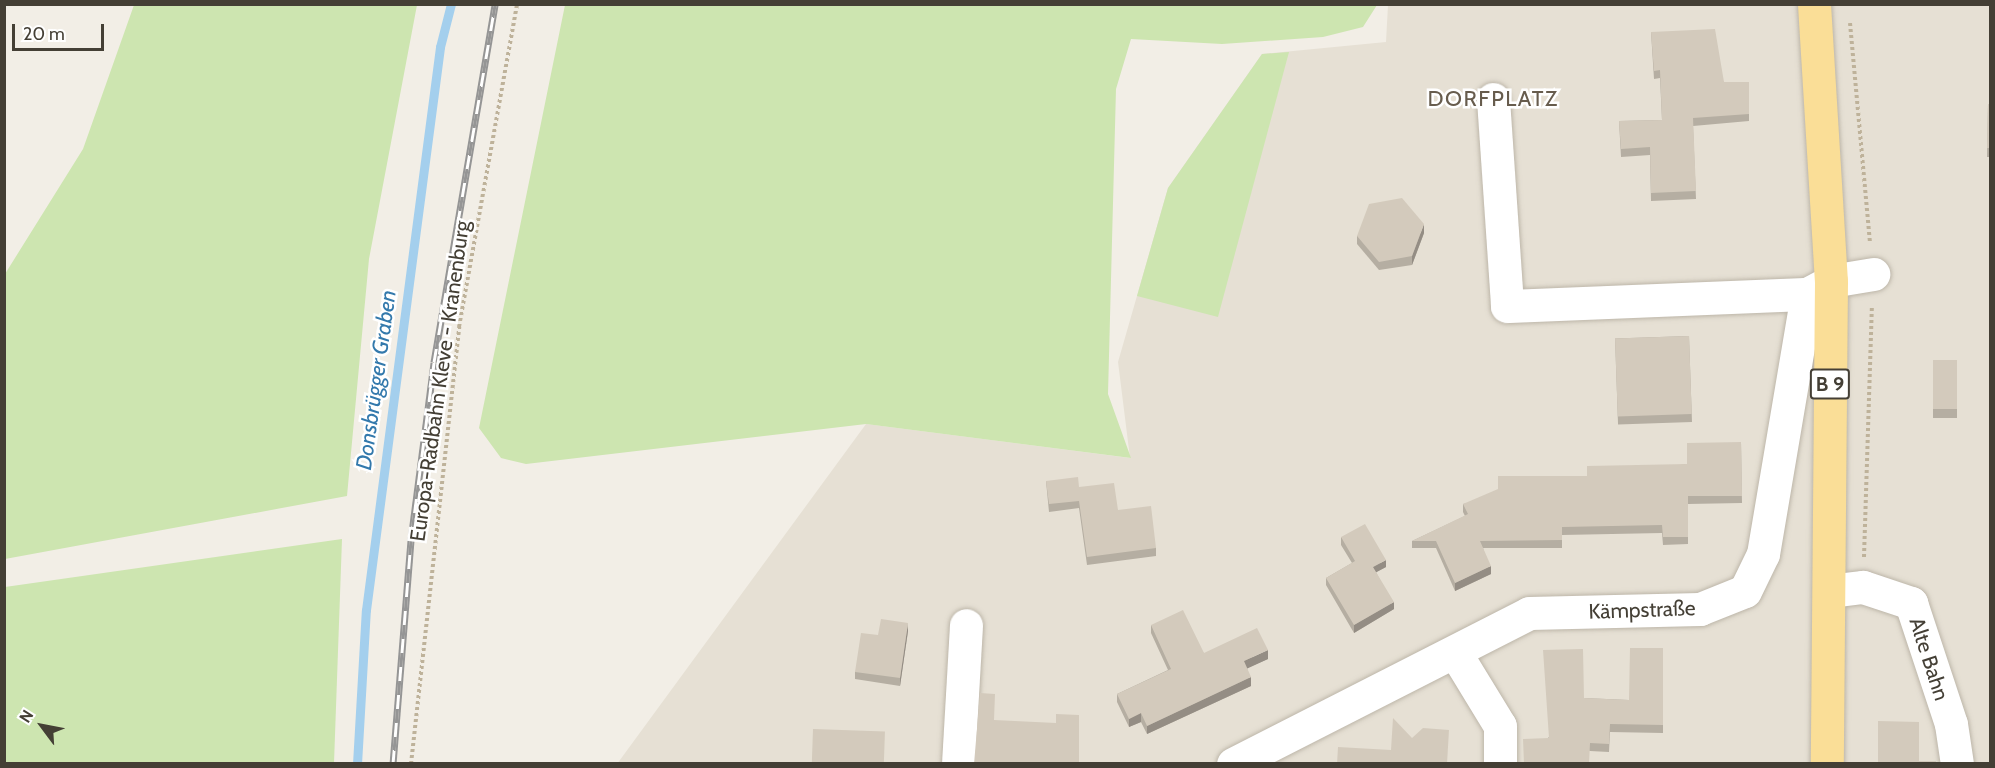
<!DOCTYPE html>
<meta charset="utf-8">
<style>
body{margin:0}
#map{position:relative;width:1995px;height:768px;overflow:hidden;background:#f2eee6;font-family:Cabin,sans-serif}
div>[style]{position:absolute}
[style*='--x']{left:calc(var(--x)*1px);top:calc(var(--y)*1px);width:calc(var(--w)*1px);rotate:calc(var(--a)*1deg)}
.residential>*{inset:0;background:#e6e0d4}
.green>*{inset:0;background:#cde5b0}
.stream>*{height:9px;margin:-4.5px;padding:0 4.5px;transform-origin:4.5px;border-radius:4.5px;background:#a4cfed}
.path>*{height:4px;margin-top:-2px;transform-origin:0;background:repeating-linear-gradient(90deg,#beb29a 0 3px,transparent 0 6px)}
.roads{filter:drop-shadow(0 0 2px #bdb6a9) drop-shadow(0 0 2px #bdb6a9)}
.minor>*{height:33px;margin:-16.5px;padding:0 16.5px;transform-origin:16.5px;border-radius:16.5px;background:#fff}
.major>*{height:33px;margin:-16.5px;padding:0 16.5px;transform-origin:16.5px;border-radius:16.5px;background:#fade97}
.rail>*{height:7px;margin-top:-3.5px;transform-origin:0;background:repeating-linear-gradient(90deg,#fff 0 14px,#959595 0 28px);box-sizing:border-box;border-block:2px solid #959595}
.wall>*{inset:0;background:#b5aea2;transform-origin:0 0}
.shaded-wall>*{inset:0;background:#948d84}
.building>*{inset:0;background:#d3cabc;transform-origin:0 0}
span{translate:-50% -50%;white-space:nowrap;text-align:center;line-height:1.15;-webkit-text-stroke:5px #fff;paint-order:stroke}
.shield-label span{padding:2px 4px;background:#fff;border:2px solid;border-radius:4px;-webkit-text-stroke-width:0}
.shield-label{font-size:20px;color:#443f35;font-weight:700}
.street-label{font-size:21px;color:#443f35}
.neighbourhood-label{font-size:22px;color:#675c4d;letter-spacing:1.5px}
.water-label{font-size:22px;color:#3379ac;font-style:italic}
.frame{position:absolute;inset:0;border:6px solid #443f35;pointer-events:none}
.north{position:absolute;left:12px;top:696px;width:60px;height:60px;-webkit-text-stroke:4px #fff;paint-order:stroke;rotate:302deg;font-size:16px;font-weight:700;line-height:24px;text-align:center;color:#443f35}
.north::after{content:'';display:block;margin:auto;width:21px;height:27px;background:#443f35;clip-path:polygon(50% 0,100% 100%,50% 72%,0 100%)}
.scale{position:absolute;left:12px;top:24px;width:92px;height:27px;box-sizing:border-box;border:3px solid #443f35;border-top:0;padding-left:8px;font-size:18px;line-height:21px;white-space:nowrap;color:#443f35;-webkit-text-stroke:4px #fff;paint-order:stroke}
</style>
<div id="map">
<div class="residential">
<div style="clip-path:polygon(1388px 5px,1990px 5px,1990px 763px,617px 764px,866px 424px,1130px 458px,1118px 362px,1168px 188px,1262px 54px,1386px 42px)"></div>
</div>
<div class="green">
<div style="clip-path:polygon(134px 5px,417px 5px,369px 259px,347px 496px,5px 559px,5px 274px,83px 149px)"></div>
<div style="clip-path:polygon(565px 5px,565px 4px,1377px 5px,1363px 27px,1323px 37px,1222px 44px,1131px 39px,1116px 89px,1108px 394px,1131px 458px,866px 424px,526px 464px,501px 458px,479px 428px)"></div>
<div style="clip-path:polygon(1289px 52px,1218px 317px,1137px 296px,1168px 188px,1262px 54px)"></div>
<div style="clip-path:polygon(342px 539px,334px 763px,5px 763px,5px 587px)"></div>
</div>
<div class="stream">
<div style="--x:357;--y:764;--w:154;--a:-86.7"></div>
<div style="--x:366;--y:610;--w:568;--a:-82.51"></div>
<div style="--x:440;--y:47;--w:44;--a:-75.7"></div>
</div>
<div class="path">
<div style="--x:1850;--y:23;--w:221;--a:84.8"></div>
<div style="--x:1864;--y:557;--w:250;--a:-88.2"></div>
<div style="--x:411;--y:764;--w:440;--a:-83.7"></div>
<div style="--x:459;--y:327;--w:328;--a:-79.8"></div>
</div>
<div class="roads">
<div class="minor">
<div style="--x:1493;--y:99;--w:207;--a:86.1"></div>
<div style="--x:1507;--y:306;--w:300;--a:-2.3"></div>
<div style="--x:1829;--y:591;--w:34;--a:-7"></div>
<div style="--x:1863;--y:587;--w:51;--a:18.4"></div>
<div style="--x:1911;--y:603;--w:127;--a:71.7"></div>
<div style="--x:1951;--y:724;--w:40;--a:81.5"></div>
<div style="--x:1456;--y:654;--w:84;--a:58.6"></div>
<div style="--x:1500;--y:726;--w:38;--a:90"></div>
<div style="--x:958;--y:764;--w:139;--a:-86.7"></div>
<div style="--x:1233;--y:764;--w:332;--a:-27"></div>
<div style="--x:1529;--y:613;--w:171;--a:-1.3"></div>
<div style="--x:1700;--y:609;--w:48;--a:-21.8"></div>
<div style="--x:1745;--y:591;--w:41;--a:-64.1"></div>
<div style="--x:1763;--y:554;--w:264;--a:-80.4"></div>
<div style="--x:1807;--y:294;--w:27;--a:-28"></div>
<div style="--x:1831;--y:281;--w:43;--a:-9.5"></div>
</div>
<div class="major">
<div style="--x:1814;--y:4;--w:278;--a:86.5"></div>
<div style="--x:1831;--y:281;--w:483;--a:90.5"></div>
</div>
</div>
<div class="rail">
<div style="--x:393;--y:764;--w:225;--a:-85.4"></div>
<div style="--x:411;--y:540;--w:179;--a:-82.6"></div>
<div style="--x:434;--y:362;--w:363;--a:-80.3"></div>
</div>
<div class="wall">
<div style="clip-path:polygon(1651px 32px,1724px 82px,1749px 82px,1749px 121px,1693px 126px,1696px 199px,1651px 201px,1650px 155px,1621px 157px,1619px 121px,1662px 120px,1660px 78px,1654px 79px)"></div>
<div style="clip-path:polygon(1988px 104px,1990px 104px,1990px 157px,1987px 157px)"></div>
<div style="clip-path:polygon(1424px 233px,1412px 265px,1379px 270px,1357px 244px,1357px 236px)"></div>
<div style="left:1689px;top:336px;width:86px;height:74px;rotate:88deg"></div>
<div style="left:1933px;top:360px;width:24px;height:58px"></div>
<div style="clip-path:polygon(1741px 442px,1742px 503px,1688px 504px,1688px 544px,1663px 545px,1662px 533px,1562px 535px,1562px 548px,1483px 548px,1491px 574px,1455px 591px,1436px 548px,1412px 548px,1412px 541px,1465px 516px,1463px 512px,1463px 504px,1587px 476px,1687px 464px)"></div>
<div style="clip-path:polygon(1046px 481px,1079px 487px,1118px 510px,1156px 548px,1156px 556px,1087px 565px,1079px 508px,1049px 512px)"></div>
<div style="clip-path:polygon(1341px 537px,1386px 567px,1376px 572px,1394px 609px,1354px 633px,1326px 585px,1326px 578px,1352px 563px,1341px 545px)"></div>
<div style="clip-path:polygon(1151px 625px,1204px 653px,1268px 659px,1247px 668px,1251px 686px,1147px 734px,1141px 722px,1129px 727px,1117px 702px,1117px 694px,1168px 670px,1151px 633px)"></div>
<div style="clip-path:polygon(908px 631px,900px 686px,855px 679px,855px 672px,878px 635px)"></div>
<div style="clip-path:polygon(1663px 648px,1663px 733px,1610px 732px,1609px 752px,1590px 751px,1548px 738px,1584px 698px,1629px 700px)"></div>
</div>
<div class="shaded-wall">
<div style="clip-path:polygon(1424px 224px,1424px 233px,1412px 265px,1412px 256px)"></div>
<div style="clip-path:polygon(1386px 560px,1386px 567px,1373px 574px,1373px 567px)"></div>
<div style="clip-path:polygon(1491px 566px,1491px 574px,1455px 591px,1455px 583px)"></div>
<div style="clip-path:polygon(1394px 602px,1394px 609px,1354px 633px,1354px 625px)"></div>
<div style="clip-path:polygon(908px 623px,908px 631px,900px 686px,900px 678px)"></div>
<div style="clip-path:polygon(1268px 650px,1268px 659px,1244px 670px,1244px 661px)"></div>
<div style="clip-path:polygon(1251px 677px,1251px 686px,1147px 734px,1147px 726px)"></div>
<div style="clip-path:polygon(1141px 713px,1141px 722px,1129px 727px,1129px 719px)"></div>
</div>
<div class="building">
<div style="clip-path:polygon(1715px 29px,1724px 82px,1749px 82px,1749px 114px,1693px 118px,1696px 191px,1651px 193px,1650px 147px,1621px 149px,1619px 121px,1662px 120px,1660px 70px,1654px 71px,1651px 32px)"></div>
<div style="clip-path:polygon(1988px 104px,1990px 104px,1990px 148px,1987px 148px)"></div>
<div style="clip-path:polygon(1402px 198px,1424px 224px,1412px 256px,1379px 262px,1357px 236px,1369px 204px)"></div>
<div style="left:1689px;top:336px;width:78px;height:74px;rotate:88deg"></div>
<div style="left:1933px;top:360px;width:24px;height:49px"></div>
<div style="clip-path:polygon(1741px 442px,1742px 496px,1688px 496px,1688px 537px,1663px 537px,1662px 525px,1562px 527px,1562px 540px,1480px 541px,1491px 566px,1455px 583px,1436px 541px,1412px 541px,1468px 514px,1463px 504px,1498px 489px,1498px 476px,1587px 476px,1587px 466px,1687px 464px,1687px 443px)"></div>
<div style="clip-path:polygon(1078px 477px,1079px 487px,1114px 483px,1118px 510px,1151px 506px,1156px 548px,1087px 557px,1079px 501px,1049px 504px,1046px 481px)"></div>
<div style="clip-path:polygon(1365px 524px,1386px 560px,1373px 567px,1394px 602px,1354px 625px,1326px 578px,1355px 561px,1341px 537px)"></div>
<div style="clip-path:polygon(1183px 610px,1204px 653px,1257px 628px,1268px 650px,1244px 661px,1251px 677px,1147px 726px,1141px 713px,1129px 719px,1117px 694px,1171px 669px,1151px 625px)"></div>
<div style="clip-path:polygon(881px 619px,908px 623px,900px 678px,855px 672px,861px 633px,878px 635px)"></div>
<div style="clip-path:polygon(1630px 648px,1663px 648px,1663px 725px,1610px 724px,1609px 744px,1590px 743px,1589px 764px,1524px 764px,1523px 739px,1549px 738px,1543px 650px,1583px 649px,1584px 698px,1629px 700px)"></div>
<div style="clip-path:polygon(980px 693px,995px 694px,994px 720px,1056px 723px,1056px 714px,1079px 715px,1079px 764px,974px 764px)"></div>
<div style="clip-path:polygon(1393px 718px,1412px 738px,1423px 728px,1449px 730px,1447px 764px,1337px 764px,1338px 747px,1391px 750px)"></div>
<div style="clip-path:polygon(1878px 721px,1919px 722px,1919px 761px,1936px 761px,1936px 764px,1878px 764px)"></div>
<div style="left:813px;top:729px;width:72px;height:35px;rotate:2deg"></div>
</div>
<div class="shield-label">
<span style="left:1830px;top:384px">B 9</span>
</div>
<div class="street-label">
<span style="left:440px;top:381px;rotate:-82deg">Europa-Radbahn Kleve - Kranenburg</span>
<span style="left:1642px;top:610px;rotate:-2deg">Kämpstraße</span>
<span style="left:1929px;top:659px;rotate:72deg">Alte Bahn</span>
</div>
<div class="neighbourhood-label">
<span style="left:1493px;top:99px">DORFPLATZ</span>
</div>
<div class="water-label">
<span style="left:376px;top:380px;rotate:-82deg">Donsbrügger Graben</span>
</div>
<div class="frame"></div>
<div class="north">N</div>
<div class="scale">20 m</div>
</div>
